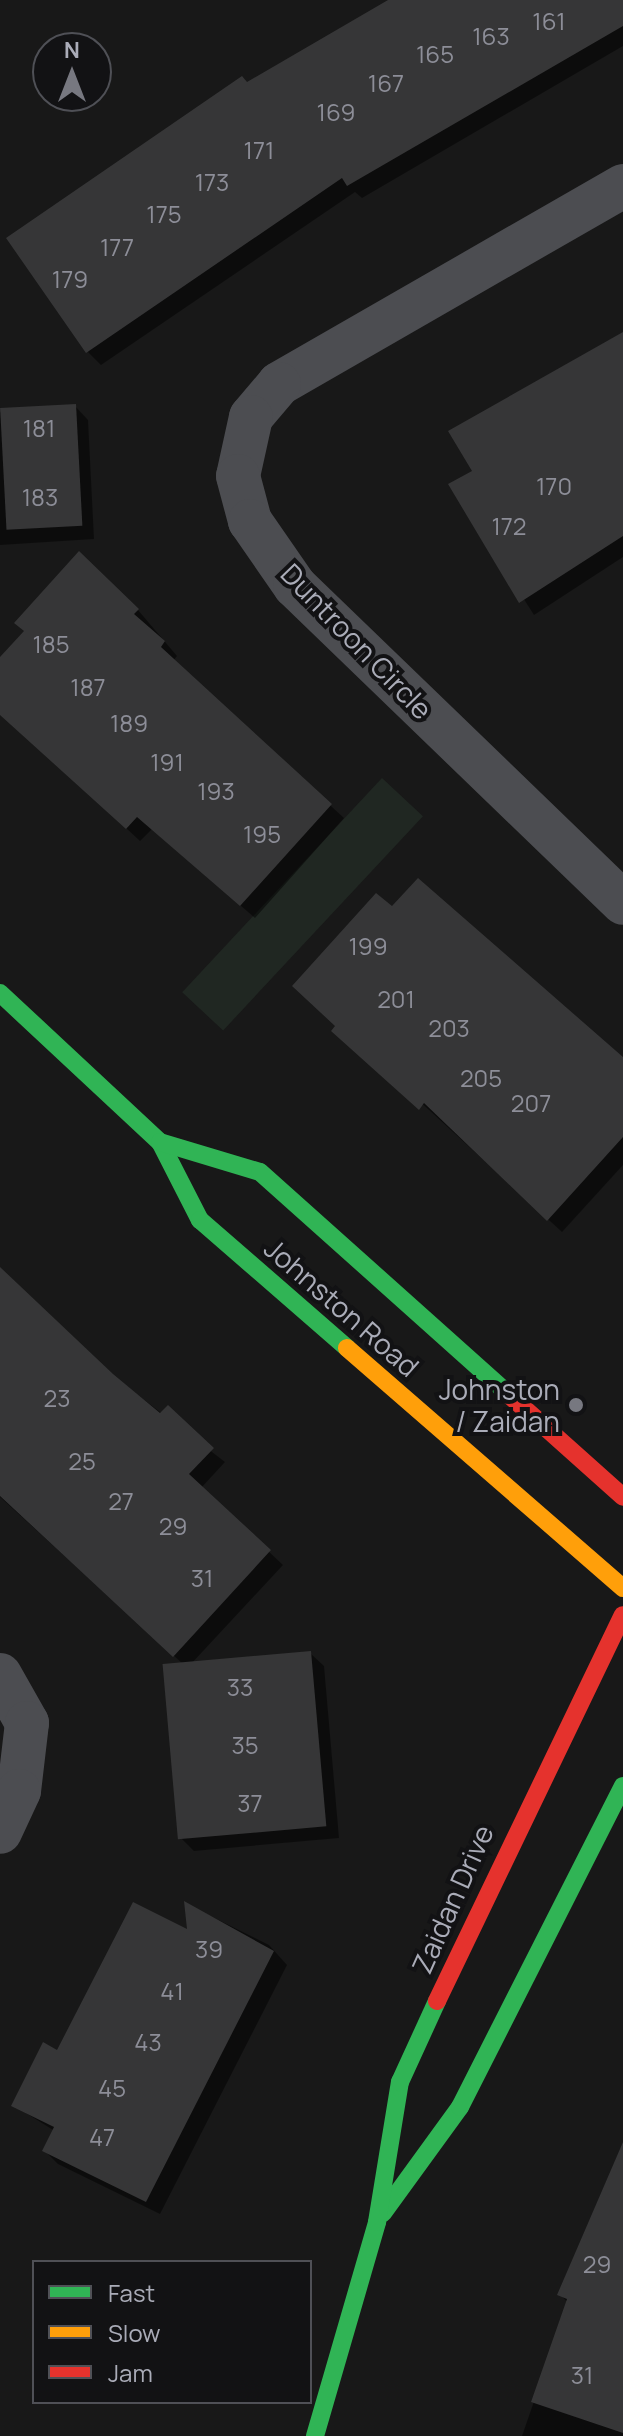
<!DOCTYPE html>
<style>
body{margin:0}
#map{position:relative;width:623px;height:2436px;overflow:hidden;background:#181818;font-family:Manrope,sans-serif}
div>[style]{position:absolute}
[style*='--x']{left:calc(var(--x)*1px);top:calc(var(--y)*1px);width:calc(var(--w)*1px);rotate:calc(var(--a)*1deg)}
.green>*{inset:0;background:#202722;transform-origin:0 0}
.shadow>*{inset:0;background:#0007}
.building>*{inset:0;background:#363637;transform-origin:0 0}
.street>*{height:44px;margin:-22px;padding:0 22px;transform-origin:22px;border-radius:22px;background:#4c4d51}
.fast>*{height:18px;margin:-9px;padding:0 9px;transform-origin:9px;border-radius:9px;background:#30b455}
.slow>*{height:18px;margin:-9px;padding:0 9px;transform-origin:9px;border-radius:9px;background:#ff9f0a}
.jam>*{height:18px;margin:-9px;padding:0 9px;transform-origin:9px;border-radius:9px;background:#e5322d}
.dots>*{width:22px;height:22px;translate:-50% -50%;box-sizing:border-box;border:4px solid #121214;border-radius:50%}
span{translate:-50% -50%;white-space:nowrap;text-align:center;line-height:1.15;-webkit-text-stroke:8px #121214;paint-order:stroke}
.number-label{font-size:24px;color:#8d8e98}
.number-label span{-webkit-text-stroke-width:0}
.street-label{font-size:28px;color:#aaacb8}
.poi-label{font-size:28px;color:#aaacb8}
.right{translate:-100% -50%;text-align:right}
.legend{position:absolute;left:32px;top:2260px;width:280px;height:144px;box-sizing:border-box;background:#121214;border:2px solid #4f5056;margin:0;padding:10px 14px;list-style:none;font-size:24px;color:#aaacb8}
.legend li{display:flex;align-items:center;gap:16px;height:40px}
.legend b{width:40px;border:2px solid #4f5056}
.north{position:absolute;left:32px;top:32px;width:80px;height:80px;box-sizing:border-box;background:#121214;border:2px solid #4f5056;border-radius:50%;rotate:0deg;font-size:22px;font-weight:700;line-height:32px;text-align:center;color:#aaacb8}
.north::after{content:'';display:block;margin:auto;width:28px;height:36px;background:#777880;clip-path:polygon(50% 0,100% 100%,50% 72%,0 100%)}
</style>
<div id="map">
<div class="green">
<div style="left:382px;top:778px;width:56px;height:293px;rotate:43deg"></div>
</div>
<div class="shadow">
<div style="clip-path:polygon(393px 0,623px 0,623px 46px,362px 198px,355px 192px,101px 365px,88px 352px,248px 84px)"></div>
<div style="clip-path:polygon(623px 333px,623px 557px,534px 615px,451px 485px,475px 472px)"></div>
<div style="clip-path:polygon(75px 406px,88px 420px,94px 539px,0 545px,0 412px)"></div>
<div style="clip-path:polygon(138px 610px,177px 656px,173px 661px,344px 818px,255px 918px,152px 829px,140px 841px,0 711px,0 660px)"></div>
<div style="clip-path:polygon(294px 986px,623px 1060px,623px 1165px,562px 1232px)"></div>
<div style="clip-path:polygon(0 1270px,112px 1375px,225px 1462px,201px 1488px,283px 1565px,191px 1664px,310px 1653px,324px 1666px,339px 1838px,194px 1851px,181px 1838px,183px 1664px,0 1497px)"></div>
<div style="clip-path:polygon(186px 1904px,269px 1945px,287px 1965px,160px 2214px,58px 2164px,46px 2152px,74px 2143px,13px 2105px,189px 1932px)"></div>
<div style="clip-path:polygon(623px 2162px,623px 2436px,522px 2436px,568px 2303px,560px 2294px)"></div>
</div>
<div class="building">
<div style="clip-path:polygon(388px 0,623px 0,623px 26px,347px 186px,342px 178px,86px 353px,6px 238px,242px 76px,247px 82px)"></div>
<div style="clip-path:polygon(623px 332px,623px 536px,519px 603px,448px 484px,472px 471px,448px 431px)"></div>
<div style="left:76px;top:404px;width:122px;height:76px;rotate:87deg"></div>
<div style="clip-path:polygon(79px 551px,139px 609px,134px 614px,165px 641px,161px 647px,332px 804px,240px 906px,137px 817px,126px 829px,0 715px,0 657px,24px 631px,14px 623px)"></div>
<div style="clip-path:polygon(418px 878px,623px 1057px,623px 1137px,547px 1221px,424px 1103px,419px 1110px,331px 1031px,335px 1026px,292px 986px,376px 893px,392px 906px)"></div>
<div style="clip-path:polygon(0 1267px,113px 1374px,160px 1413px,168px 1405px,214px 1448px,189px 1474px,271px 1550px,173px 1657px,0 1496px)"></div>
<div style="left:311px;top:1651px;width:176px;height:149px;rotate:85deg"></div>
<div style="clip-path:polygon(184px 1901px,274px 1951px,146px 2202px,42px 2151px,54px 2127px,11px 2106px,43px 2042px,57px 2050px,133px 1902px,187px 1929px)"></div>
<div style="clip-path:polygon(623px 2142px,623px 2433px,531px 2402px,567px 2299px,557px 2295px)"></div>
</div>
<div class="street">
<div style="--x:623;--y:186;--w:397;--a:150.1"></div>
<div style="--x:279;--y:384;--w:43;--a:130.3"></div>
<div style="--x:251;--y:417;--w:60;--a:102.4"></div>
<div style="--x:238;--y:476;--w:47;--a:75.1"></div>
<div style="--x:250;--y:521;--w:79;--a:55.3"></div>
<div style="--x:295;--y:586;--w:456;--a:44"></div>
<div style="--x:0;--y:1675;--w:55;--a:60.6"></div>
<div style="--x:27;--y:1723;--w:68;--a:96.7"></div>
<div style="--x:19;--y:1791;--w:45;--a:114.9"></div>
</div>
<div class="fast">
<div style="--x:0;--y:993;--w:219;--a:43"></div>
<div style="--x:160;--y:1142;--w:88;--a:62.9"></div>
<div style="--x:200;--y:1220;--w:195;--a:41"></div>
<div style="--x:160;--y:1142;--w:104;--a:16.7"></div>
<div style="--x:260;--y:1172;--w:333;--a:41.8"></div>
<div style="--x:383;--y:2213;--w:131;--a:-54"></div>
<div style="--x:460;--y:2107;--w:360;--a:-63.1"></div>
<div style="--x:315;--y:2436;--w:223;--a:-73.8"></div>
<div style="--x:377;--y:2222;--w:142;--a:-80.7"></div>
<div style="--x:400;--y:2082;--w:89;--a:-65.4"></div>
</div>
<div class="slow">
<div style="--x:347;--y:1348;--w:366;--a:41"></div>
</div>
<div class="jam">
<div style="--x:508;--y:1394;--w:154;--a:41.8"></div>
<div style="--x:437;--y:2001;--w:428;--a:-64.3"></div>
</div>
<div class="dots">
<div style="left:576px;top:1405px;background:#777880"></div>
</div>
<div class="number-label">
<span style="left:549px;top:21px">161</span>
<span style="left:491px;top:36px">163</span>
<span style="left:435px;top:54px">165</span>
<span style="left:386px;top:83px">167</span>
<span style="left:336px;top:112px">169</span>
<span style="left:259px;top:150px">171</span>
<span style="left:212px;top:182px">173</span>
<span style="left:164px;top:214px">175</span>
<span style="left:117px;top:247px">177</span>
<span style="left:70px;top:279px">179</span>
<span style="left:39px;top:428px">181</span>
<span style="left:554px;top:486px">170</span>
<span style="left:40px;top:497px">183</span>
<span style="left:509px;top:526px">172</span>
<span style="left:51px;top:644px">185</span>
<span style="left:88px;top:687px">187</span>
<span style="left:129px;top:723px">189</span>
<span style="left:167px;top:762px">191</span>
<span style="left:216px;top:791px">193</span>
<span style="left:262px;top:834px">195</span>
<span style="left:368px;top:946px">199</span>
<span style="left:396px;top:999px">201</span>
<span style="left:449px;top:1028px">203</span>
<span style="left:481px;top:1078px">205</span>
<span style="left:531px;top:1103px">207</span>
<span style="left:57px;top:1398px">23</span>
<span style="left:82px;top:1461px">25</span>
<span style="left:121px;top:1501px">27</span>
<span style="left:173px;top:1526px">29</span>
<span style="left:202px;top:1578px">31</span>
<span style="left:240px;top:1687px">33</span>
<span style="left:245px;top:1745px">35</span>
<span style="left:250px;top:1803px">37</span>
<span style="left:209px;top:1949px">39</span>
<span style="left:172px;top:1991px">41</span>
<span style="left:148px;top:2042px">43</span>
<span style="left:112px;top:2088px">45</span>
<span style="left:102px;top:2137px">47</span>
<span style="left:597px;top:2264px">29</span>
<span style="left:582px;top:2375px">31</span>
</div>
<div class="street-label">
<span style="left:357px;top:641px;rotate:46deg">Duntroon Circle</span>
<span style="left:342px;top:1307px;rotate:41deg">Johnston Road</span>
<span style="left:452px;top:1899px;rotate:-66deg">Zaidan Drive</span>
</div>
<div class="poi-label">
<span class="right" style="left:560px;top:1405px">Johnston<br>/ Zaidan</span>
</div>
<ul class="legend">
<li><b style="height:10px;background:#30b455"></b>Fast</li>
<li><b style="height:10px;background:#ff9f0a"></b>Slow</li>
<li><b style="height:10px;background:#e5322d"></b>Jam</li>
</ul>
<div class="north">N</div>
</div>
